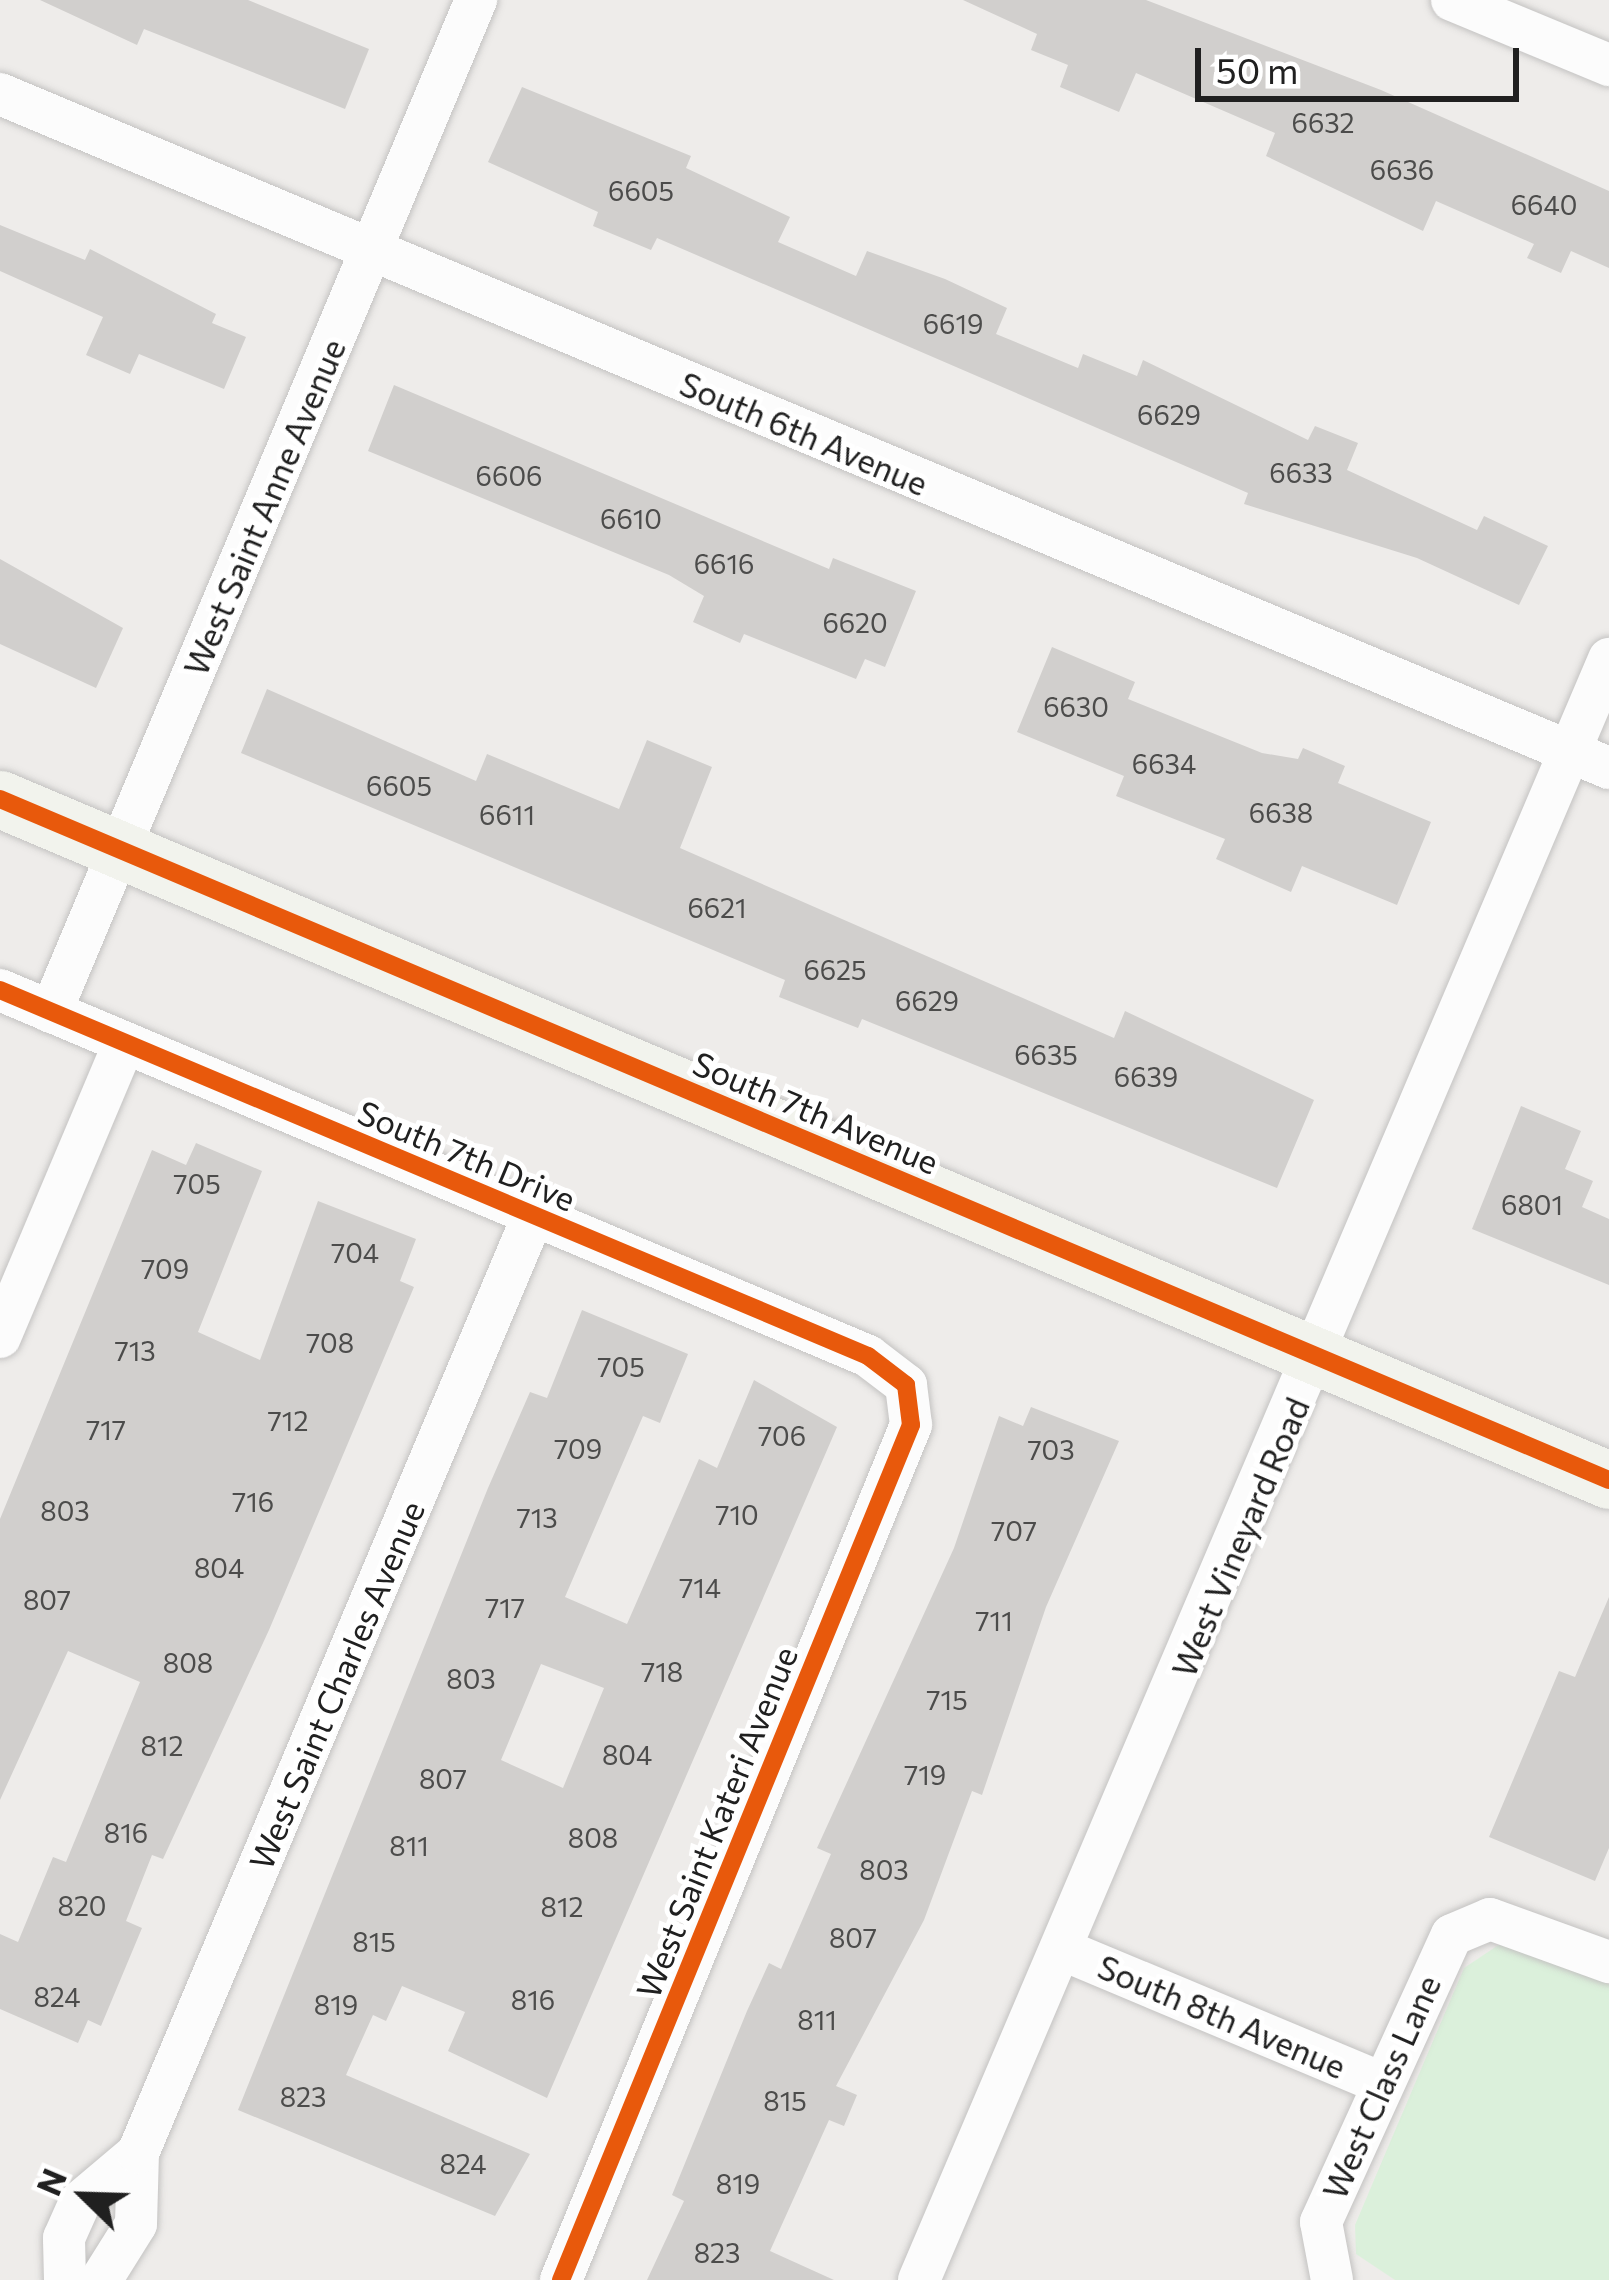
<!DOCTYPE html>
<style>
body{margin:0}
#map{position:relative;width:1609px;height:2280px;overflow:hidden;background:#eeecea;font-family:Commissioner,sans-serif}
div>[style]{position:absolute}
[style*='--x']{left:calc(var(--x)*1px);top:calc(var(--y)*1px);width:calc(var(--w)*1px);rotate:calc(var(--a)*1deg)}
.park>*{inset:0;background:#dbf0db}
.building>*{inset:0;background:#d1cfcd}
.roads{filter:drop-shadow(0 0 3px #c4c3c2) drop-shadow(0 0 3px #c4c3c2)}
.street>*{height:42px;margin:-21px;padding:0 21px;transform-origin:21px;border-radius:21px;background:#fcfcfc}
.secondary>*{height:57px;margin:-28.5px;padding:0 28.5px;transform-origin:28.5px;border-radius:28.5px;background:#f2f3ed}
.cycleway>*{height:18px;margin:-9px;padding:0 9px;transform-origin:9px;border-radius:9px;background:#e8590c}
span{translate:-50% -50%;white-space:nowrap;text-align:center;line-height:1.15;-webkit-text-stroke:10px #fff;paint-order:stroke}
.number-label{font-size:27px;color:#4c4c4b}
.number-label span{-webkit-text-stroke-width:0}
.street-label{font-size:33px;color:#202020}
.north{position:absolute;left:24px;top:2136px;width:120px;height:120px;-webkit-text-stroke:9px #fff;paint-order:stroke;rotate:293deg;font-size:33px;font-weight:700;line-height:48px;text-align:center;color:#202020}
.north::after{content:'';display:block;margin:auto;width:42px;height:54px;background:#202020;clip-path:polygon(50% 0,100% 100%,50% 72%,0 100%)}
.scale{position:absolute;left:1195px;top:48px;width:324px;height:54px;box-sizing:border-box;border:6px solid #202020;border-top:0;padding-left:15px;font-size:36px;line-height:42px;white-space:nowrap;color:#202020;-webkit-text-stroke:9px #fff;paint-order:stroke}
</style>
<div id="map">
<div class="park">
<div style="clip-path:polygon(1500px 1944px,1609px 1984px,1609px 2280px,1395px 2280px,1356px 2254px,1355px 2225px,1464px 1968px)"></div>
</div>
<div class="building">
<div style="clip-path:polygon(40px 0,248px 0,369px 49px,345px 109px,144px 29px,137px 45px)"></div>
<div style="clip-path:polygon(963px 0,1146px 0,1381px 90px,1609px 191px,1609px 268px,1571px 251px,1561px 273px,1527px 258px,1534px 244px,1436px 201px,1423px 231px,1266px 156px,1275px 133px,1136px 73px,1119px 112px,1060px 87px,1068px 65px,1031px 50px,1037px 34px)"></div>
<div style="clip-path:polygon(522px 87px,691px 156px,686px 168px,790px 217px,778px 242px,856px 276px,867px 251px,945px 279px,1007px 308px,996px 334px,1078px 368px,1083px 354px,1137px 376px,1143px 360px,1308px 440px,1315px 426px,1358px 443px,1347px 470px,1477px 530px,1484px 516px,1548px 546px,1519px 605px,1417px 558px,1244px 504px,1248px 493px,657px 238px,651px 250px,593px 226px,598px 212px,488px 162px)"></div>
<div style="clip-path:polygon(0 225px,85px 260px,90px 249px,216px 314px,212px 323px,246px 337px,224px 389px,139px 354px,130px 374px,86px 355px,103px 317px,0 271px)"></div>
<div style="clip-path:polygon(394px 385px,829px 569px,833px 558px,916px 591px,885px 667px,865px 659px,856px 679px,744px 634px,740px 643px,693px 622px,704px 596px,669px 575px,368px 451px)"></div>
<div style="clip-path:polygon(0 559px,123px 628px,96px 688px,0 644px)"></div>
<div style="clip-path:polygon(1052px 647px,1135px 682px,1128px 699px,1262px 753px,1298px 759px,1303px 748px,1345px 766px,1338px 783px,1431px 822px,1397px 905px,1302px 866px,1291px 892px,1216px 859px,1225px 839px,1116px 796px,1124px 776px,1017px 732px)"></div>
<div style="clip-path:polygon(267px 689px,476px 781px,487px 754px,619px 809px,647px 740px,712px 767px,680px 848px,1114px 1038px,1125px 1011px,1314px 1100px,1277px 1188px,862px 1019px,858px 1028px,779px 997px,785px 980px,241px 753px)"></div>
<div style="clip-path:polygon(1521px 1106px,1581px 1131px,1565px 1169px,1593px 1181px,1582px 1207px,1609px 1219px,1609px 1285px,1472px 1229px)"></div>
<div style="clip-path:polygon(196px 1143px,262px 1171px,198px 1332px,260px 1360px,318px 1201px,416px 1239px,400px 1281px,414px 1287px,269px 1630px,163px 1859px,152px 1855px,126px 1921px,142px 1928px,101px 2026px,88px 2020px,78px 2043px,0 2009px,0 1934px,18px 1942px,53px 1857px,66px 1862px,140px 1682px,68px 1651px,0 1800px,0 1519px,152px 1150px,186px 1165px)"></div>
<div style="clip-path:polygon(evenodd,582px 1310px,688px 1354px,660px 1423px,643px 1416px,565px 1597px,627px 1624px,699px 1459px,717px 1468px,754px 1380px,837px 1427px,547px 2098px,448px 2051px,465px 2012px,402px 1986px,386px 2021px,373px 2015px,346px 2075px,530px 2154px,495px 2216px,238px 2110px,488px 1488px,530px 1392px,547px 1398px,582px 1310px,541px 1664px,604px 1688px,563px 1788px,501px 1760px,541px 1664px)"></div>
<div style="clip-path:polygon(1031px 1407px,1119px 1441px,1046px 1607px,982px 1795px,972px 1791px,924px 1920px,836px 2086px,857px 2095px,844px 2126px,829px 2120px,770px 2251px,834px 2280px,647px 2280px,684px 2201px,672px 2195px,747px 2011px,769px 1963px,781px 1969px,831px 1854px,817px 1848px,954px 1548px,999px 1416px,1023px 1426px)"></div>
<div style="clip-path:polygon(1609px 1597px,1609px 1848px,1595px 1881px,1489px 1837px,1559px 1671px,1575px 1677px)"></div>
</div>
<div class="roads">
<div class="street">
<div style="--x:1452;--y:0;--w:170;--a:22.5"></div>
<div style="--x:0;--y:94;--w:1744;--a:22.73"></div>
<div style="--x:0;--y:990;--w:942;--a:22.86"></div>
<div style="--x:868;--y:1356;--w:48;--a:37.3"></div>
<div style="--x:906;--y:1385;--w:40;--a:82.9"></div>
<div style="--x:911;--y:1425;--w:924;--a:112.26"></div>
<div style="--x:51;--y:1012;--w:1098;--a:-67.22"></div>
<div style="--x:0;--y:1337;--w:319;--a:-67.1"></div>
<div style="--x:1061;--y:1949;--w:349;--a:22.7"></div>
<div style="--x:65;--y:2280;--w:42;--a:-91.4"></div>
<div style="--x:64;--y:2238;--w:39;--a:-66"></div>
<div style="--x:80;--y:2202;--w:76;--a:-40.2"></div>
<div style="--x:101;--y:2280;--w:66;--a:-58"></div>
<div style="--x:136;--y:2224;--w:71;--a:-88.4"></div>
<div style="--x:138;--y:2153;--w:1017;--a:-67.14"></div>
<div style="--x:919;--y:2280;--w:1762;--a:-66.94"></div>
<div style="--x:1332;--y:2280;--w:59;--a:-100.7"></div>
<div style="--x:1321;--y:2222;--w:315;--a:-65.5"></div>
<div style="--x:1452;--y:1935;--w:41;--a:-22.8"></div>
<div style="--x:1490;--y:1919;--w:127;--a:19.9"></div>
</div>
<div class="secondary">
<div style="--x:0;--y:799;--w:1747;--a:22.94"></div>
</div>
</div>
<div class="cycleway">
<div style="--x:0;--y:799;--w:1747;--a:22.94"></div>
<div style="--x:0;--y:990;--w:942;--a:22.86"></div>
<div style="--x:868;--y:1356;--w:48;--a:37.3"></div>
<div style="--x:906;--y:1385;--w:40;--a:82.9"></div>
<div style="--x:911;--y:1425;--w:924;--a:112.26"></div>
</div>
<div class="number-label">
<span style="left:1323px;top:123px">6632</span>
<span style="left:1402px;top:170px">6636</span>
<span style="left:641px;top:191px">6605</span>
<span style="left:1544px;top:205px">6640</span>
<span style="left:953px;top:324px">6619</span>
<span style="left:1169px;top:415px">6629</span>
<span style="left:1301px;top:473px">6633</span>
<span style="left:509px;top:476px">6606</span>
<span style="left:631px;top:519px">6610</span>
<span style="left:724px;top:564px">6616</span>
<span style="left:855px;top:623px">6620</span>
<span style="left:1076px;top:707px">6630</span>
<span style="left:1164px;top:764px">6634</span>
<span style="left:399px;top:786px">6605</span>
<span style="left:1281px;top:813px">6638</span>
<span style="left:507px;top:815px">6611</span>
<span style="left:717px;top:908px">6621</span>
<span style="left:835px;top:970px">6625</span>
<span style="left:927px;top:1001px">6629</span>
<span style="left:1046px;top:1055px">6635</span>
<span style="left:1146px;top:1077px">6639</span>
<span style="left:197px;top:1184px">705</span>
<span style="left:1532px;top:1205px">6801</span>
<span style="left:355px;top:1253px">704</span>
<span style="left:165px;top:1269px">709</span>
<span style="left:330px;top:1343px">708</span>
<span style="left:135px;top:1351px">713</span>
<span style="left:621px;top:1367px">705</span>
<span style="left:288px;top:1421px">712</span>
<span style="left:106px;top:1430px">717</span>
<span style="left:782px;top:1436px">706</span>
<span style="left:578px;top:1449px">709</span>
<span style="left:1051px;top:1450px">703</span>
<span style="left:253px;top:1502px">716</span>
<span style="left:65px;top:1511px">803</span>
<span style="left:737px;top:1515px">710</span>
<span style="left:537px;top:1518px">713</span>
<span style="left:1014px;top:1531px">707</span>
<span style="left:219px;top:1568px">804</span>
<span style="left:700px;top:1588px">714</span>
<span style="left:47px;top:1600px">807</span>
<span style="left:505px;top:1608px">717</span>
<span style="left:994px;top:1621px">711</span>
<span style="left:188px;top:1663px">808</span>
<span style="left:662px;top:1672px">718</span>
<span style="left:471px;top:1679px">803</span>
<span style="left:947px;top:1700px">715</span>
<span style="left:162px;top:1746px">812</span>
<span style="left:627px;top:1755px">804</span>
<span style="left:925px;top:1775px">719</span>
<span style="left:443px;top:1779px">807</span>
<span style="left:126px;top:1833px">816</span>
<span style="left:593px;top:1838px">808</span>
<span style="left:409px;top:1846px">811</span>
<span style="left:884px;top:1870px">803</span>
<span style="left:82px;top:1906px">820</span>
<span style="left:562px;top:1907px">812</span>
<span style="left:853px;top:1938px">807</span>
<span style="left:374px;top:1942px">815</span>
<span style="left:57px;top:1997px">824</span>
<span style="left:533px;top:2000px">816</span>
<span style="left:336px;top:2005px">819</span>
<span style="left:817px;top:2020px">811</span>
<span style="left:303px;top:2097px">823</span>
<span style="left:785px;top:2101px">815</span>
<span style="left:463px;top:2164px">824</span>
<span style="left:738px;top:2184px">819</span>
<span style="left:717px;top:2253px">823</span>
</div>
<div class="street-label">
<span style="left:804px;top:433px;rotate:23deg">South 6th Avenue</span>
<span style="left:264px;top:507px;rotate:-67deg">West Saint Anne Avenue</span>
<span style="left:816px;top:1112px;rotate:23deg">South 7th Avenue</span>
<span style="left:467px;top:1155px;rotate:23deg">South 7th Drive</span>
<span style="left:1240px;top:1537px;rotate:-67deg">West Vineyard Road</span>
<span style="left:336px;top:1685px;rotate:-67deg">West Saint Charles Avenue</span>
<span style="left:716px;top:1822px;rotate:-68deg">West Saint Kateri Avenue</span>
<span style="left:1222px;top:2016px;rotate:23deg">South 8th Avenue</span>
<span style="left:1381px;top:2087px;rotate:-66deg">West Class Lane</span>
</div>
<div class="north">N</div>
<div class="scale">50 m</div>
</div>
